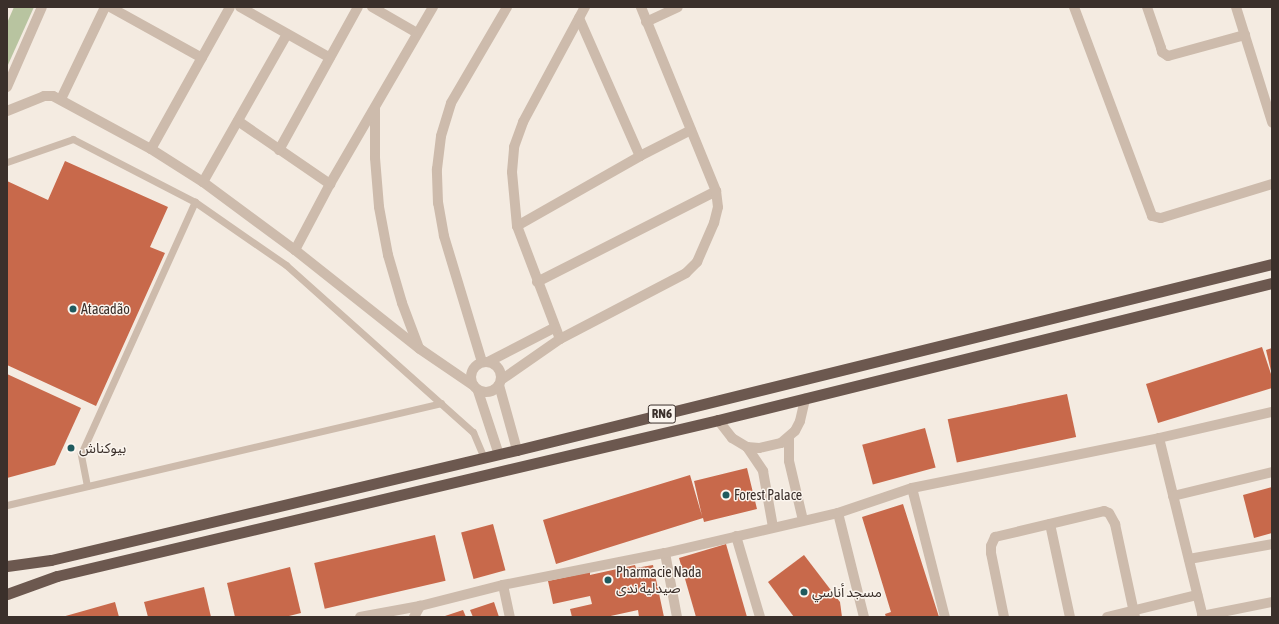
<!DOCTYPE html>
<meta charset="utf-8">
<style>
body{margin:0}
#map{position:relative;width:1279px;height:624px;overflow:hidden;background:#f4ebe1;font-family:"Asap Condensed","Noto Sans Arabic",sans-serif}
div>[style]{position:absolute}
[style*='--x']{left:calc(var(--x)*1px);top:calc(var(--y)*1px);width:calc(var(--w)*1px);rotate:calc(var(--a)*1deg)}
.green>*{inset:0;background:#b8c4a0}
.building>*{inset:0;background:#c8694b;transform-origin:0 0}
.service>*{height:7px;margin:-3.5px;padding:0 3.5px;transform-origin:3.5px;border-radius:3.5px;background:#cdbbac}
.minor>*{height:10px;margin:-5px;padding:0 5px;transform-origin:5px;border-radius:5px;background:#cdbbac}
.minor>.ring{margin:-5px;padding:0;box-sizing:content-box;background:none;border:10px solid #cdbbac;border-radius:50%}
.trunk>*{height:11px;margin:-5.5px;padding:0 5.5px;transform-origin:5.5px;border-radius:5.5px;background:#6c584f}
.dots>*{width:11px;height:11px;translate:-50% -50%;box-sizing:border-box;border:2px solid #fbf5ee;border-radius:50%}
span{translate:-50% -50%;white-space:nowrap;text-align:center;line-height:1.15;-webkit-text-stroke:3px #fbf5ee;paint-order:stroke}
.shield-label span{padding:1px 3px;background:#fbf5ee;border:1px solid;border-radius:3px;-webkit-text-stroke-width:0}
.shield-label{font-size:13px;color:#3b302b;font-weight:700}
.poi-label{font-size:14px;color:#3b302b}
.left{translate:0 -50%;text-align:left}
.frame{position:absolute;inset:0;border:8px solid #3b302b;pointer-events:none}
</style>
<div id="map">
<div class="green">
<div style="clip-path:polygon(14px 7px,34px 7px,7px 67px,7px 23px)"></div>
</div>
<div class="building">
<div style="clip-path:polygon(65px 161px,168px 207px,150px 247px,165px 253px,96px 406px,7px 365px,7px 181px,48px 200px)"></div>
<div style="clip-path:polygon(1262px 347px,1272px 377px,1272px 388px,1158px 423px,1146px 384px)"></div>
<div style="clip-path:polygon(1272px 348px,1272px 370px,1271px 371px,1266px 350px)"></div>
<div style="clip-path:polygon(7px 374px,81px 408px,55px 465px,7px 478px)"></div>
<div style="left:1067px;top:394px;width:44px;height:122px;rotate:78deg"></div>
<div style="left:925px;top:428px;width:41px;height:65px;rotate:75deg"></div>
<div style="clip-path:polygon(747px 468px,757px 509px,704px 522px,703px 518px,556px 564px,543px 520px,690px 475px,702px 516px,694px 481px)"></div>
<div style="clip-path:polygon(1272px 487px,1272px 533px,1254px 538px,1243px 495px)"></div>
<div style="clip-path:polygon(903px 504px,932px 595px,939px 617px,886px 617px,885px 614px,891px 612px,862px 517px)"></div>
<div style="left:493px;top:524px;width:48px;height:33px;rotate:75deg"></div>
<div style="left:435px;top:535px;width:47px;height:124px;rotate:77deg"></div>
<div style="clip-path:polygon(726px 544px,747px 617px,696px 617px,679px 558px)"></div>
<div style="clip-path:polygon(804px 555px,840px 602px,842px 617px,794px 617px,768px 582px)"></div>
<div style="clip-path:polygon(635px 565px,636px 568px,653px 565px,664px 617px,639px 617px,638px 610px,606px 617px,572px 617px,570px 609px,592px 604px,590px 596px,553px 604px,548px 581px,590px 572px,590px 575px)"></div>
<div style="clip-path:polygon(290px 567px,301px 613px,285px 617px,235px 617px,227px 583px)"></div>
<div style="clip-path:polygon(204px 587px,211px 617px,148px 617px,144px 602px)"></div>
<div style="clip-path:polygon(115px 602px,119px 617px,62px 617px)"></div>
<div style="clip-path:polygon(494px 602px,499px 617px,473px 617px,470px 610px)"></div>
<div style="clip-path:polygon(463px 610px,466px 617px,442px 617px)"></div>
</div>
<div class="service">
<div style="--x:7;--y:162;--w:70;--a:-19.2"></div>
<div style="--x:73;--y:139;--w:137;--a:27.3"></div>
<div style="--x:195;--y:202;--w:111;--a:34.7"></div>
<div style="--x:286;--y:265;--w:251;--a:41.8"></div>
<div style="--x:473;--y:432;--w:28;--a:67"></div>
<div style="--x:87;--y:486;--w:33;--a:-101"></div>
<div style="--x:81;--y:454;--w:277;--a:-65.7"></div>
<div style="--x:7;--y:505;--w:446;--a:-13.2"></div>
</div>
<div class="minor">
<div style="--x:110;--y:7;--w:105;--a:29"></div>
<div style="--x:240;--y:7;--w:103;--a:29.5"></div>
<div style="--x:372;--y:7;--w:52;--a:30"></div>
<div style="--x:1074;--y:7;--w:223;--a:69.5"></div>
<div style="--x:1152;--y:216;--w:9;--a:13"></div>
<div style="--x:1161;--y:218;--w:116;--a:-17"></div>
<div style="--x:1147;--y:7;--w:43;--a:71.1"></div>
<div style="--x:1161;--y:48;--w:4;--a:76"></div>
<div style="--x:1162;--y:52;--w:7;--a:34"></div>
<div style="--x:1168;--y:56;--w:80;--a:-15.3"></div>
<div style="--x:1236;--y:7;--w:121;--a:72.6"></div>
<div style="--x:579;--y:18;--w:151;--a:66.2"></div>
<div style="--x:646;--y:22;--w:35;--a:-25"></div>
<div style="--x:7;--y:87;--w:87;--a:-66.4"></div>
<div style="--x:61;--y:99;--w:102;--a:-64.4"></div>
<div style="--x:375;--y:108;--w:50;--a:90"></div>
<div style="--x:375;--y:158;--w:49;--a:85.3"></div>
<div style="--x:379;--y:207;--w:49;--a:79.4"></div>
<div style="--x:388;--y:255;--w:50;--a:73.7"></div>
<div style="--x:402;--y:303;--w:48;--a:69.3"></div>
<div style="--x:7;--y:111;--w:40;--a:-22"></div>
<div style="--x:44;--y:96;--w:9;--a:0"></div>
<div style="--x:53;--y:96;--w:111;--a:28.4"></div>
<div style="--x:151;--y:149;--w:62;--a:32.4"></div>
<div style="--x:203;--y:182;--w:114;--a:36.5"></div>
<div style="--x:295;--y:250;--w:159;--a:38.4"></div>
<div style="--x:420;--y:349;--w:65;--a:34.4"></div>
<div style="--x:238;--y:121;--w:112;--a:34.4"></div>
<div style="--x:151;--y:149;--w:162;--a:-60.9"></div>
<div style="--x:279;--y:150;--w:163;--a:-61.1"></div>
<div style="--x:203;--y:182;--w:170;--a:-60.4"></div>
<div style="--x:517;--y:226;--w:142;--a:-29.6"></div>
<div style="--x:640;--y:156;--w:57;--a:-27"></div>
<div style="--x:295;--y:250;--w:75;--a:-62.1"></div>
<div style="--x:330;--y:184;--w:205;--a:-59.8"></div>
<div style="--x:537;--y:282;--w:201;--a:-26.9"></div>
<div style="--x:560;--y:339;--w:121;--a:-110.8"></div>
<div style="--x:517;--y:226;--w:54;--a:-95.3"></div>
<div style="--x:512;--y:172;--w:25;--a:-85"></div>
<div style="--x:514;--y:147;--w:27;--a:-70"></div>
<div style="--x:523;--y:122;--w:131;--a:-61.7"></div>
<div class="ring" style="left:471px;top:362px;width:20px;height:20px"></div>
<div style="--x:482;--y:362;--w:132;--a:-106.8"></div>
<div style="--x:444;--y:236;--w:34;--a:-100"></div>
<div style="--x:438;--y:203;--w:34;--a:-92"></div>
<div style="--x:437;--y:169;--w:33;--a:-83"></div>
<div style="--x:441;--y:136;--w:34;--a:-73"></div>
<div style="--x:451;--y:103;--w:111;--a:-59.7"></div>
<div style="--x:488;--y:362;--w:74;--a:-27.3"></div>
<div style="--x:501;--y:380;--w:72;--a:-34.8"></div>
<div style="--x:560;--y:339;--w:142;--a:-27.6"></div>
<div style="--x:686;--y:273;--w:16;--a:-45"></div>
<div style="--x:697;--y:262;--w:43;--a:-66.4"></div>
<div style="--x:714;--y:223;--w:16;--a:-76"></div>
<div style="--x:718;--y:207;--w:16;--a:-97"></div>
<div style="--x:716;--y:191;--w:199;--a:-112.2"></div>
<div style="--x:499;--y:385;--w:67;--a:74.5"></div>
<div style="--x:478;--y:391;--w:67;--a:71.8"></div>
<div style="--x:718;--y:420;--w:23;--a:52"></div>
<div style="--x:732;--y:438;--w:17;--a:31"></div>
<div style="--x:747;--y:447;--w:12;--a:5"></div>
<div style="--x:759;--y:448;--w:23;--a:-13"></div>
<div style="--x:781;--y:443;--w:18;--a:-41"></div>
<div style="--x:795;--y:431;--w:11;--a:-63"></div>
<div style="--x:800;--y:421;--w:23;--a:-77"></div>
<div style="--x:789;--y:438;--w:23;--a:90"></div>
<div style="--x:789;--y:461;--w:61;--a:76.7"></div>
<div style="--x:1159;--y:438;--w:184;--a:76.2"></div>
<div style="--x:747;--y:447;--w:29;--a:56"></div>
<div style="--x:763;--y:471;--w:57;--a:79.9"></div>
<div style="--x:912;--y:488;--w:133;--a:75.7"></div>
<div style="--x:1173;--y:496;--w:102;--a:-13.6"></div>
<div style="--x:838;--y:513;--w:107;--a:76"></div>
<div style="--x:1050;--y:524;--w:95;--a:77.9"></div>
<div style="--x:736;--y:536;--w:84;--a:73.5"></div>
<div style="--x:665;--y:553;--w:65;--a:79.4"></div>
<div style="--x:1189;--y:559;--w:84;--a:-10.2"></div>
<div style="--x:503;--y:585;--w:33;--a:78"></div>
<div style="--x:1202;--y:616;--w:71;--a:-11.3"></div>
<div style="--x:360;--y:617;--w:61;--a:-10.4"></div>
<div style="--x:420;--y:606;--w:86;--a:-14.2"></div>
<div style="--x:503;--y:585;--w:165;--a:-11.2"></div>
<div style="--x:665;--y:553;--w:178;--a:-13"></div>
<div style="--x:838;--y:513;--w:78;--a:-18.7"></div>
<div style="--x:912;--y:488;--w:252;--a:-11.4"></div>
<div style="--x:1159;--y:438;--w:116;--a:-13"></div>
<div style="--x:414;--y:617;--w:13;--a:-61"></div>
<div style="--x:1004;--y:617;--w:65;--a:-101.5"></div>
<div style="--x:991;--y:553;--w:7;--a:-90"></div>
<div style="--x:991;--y:546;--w:10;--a:-66"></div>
<div style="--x:995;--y:537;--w:112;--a:-13.4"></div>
<div style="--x:1104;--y:511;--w:5;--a:22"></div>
<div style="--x:1109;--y:513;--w:13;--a:61"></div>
<div style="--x:1115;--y:524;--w:95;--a:77.9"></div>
<div style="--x:1107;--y:617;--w:93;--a:-13.7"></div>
</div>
<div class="trunk">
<div style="--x:7;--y:566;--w:44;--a:-7.8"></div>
<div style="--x:51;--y:560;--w:479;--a:-13.3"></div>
<div style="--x:517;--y:450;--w:778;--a:-13.84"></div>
<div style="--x:7;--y:594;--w:53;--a:-19.8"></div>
<div style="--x:57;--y:576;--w:679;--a:-13.28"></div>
<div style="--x:718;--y:420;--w:571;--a:-13.89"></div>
</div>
<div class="dots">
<div style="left:73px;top:309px;background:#1f5a5e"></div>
<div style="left:71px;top:448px;background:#1f5a5e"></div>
<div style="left:726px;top:495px;background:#1f5a5e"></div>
<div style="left:608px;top:580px;background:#1f5a5e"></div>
<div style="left:804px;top:592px;background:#1f5a5e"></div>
</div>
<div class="shield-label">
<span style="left:662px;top:414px">RN6</span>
</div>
<div class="poi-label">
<span class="left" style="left:81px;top:309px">Atacadão</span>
<span class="left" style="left:79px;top:448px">بيوكناش</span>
<span class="left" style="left:734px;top:495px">Forest Palace</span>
<span class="left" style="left:616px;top:580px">Pharmacie Nada<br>صيدلية ندى</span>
<span class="left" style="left:812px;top:592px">مسجد أناسي</span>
</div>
<div class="frame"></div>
</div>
